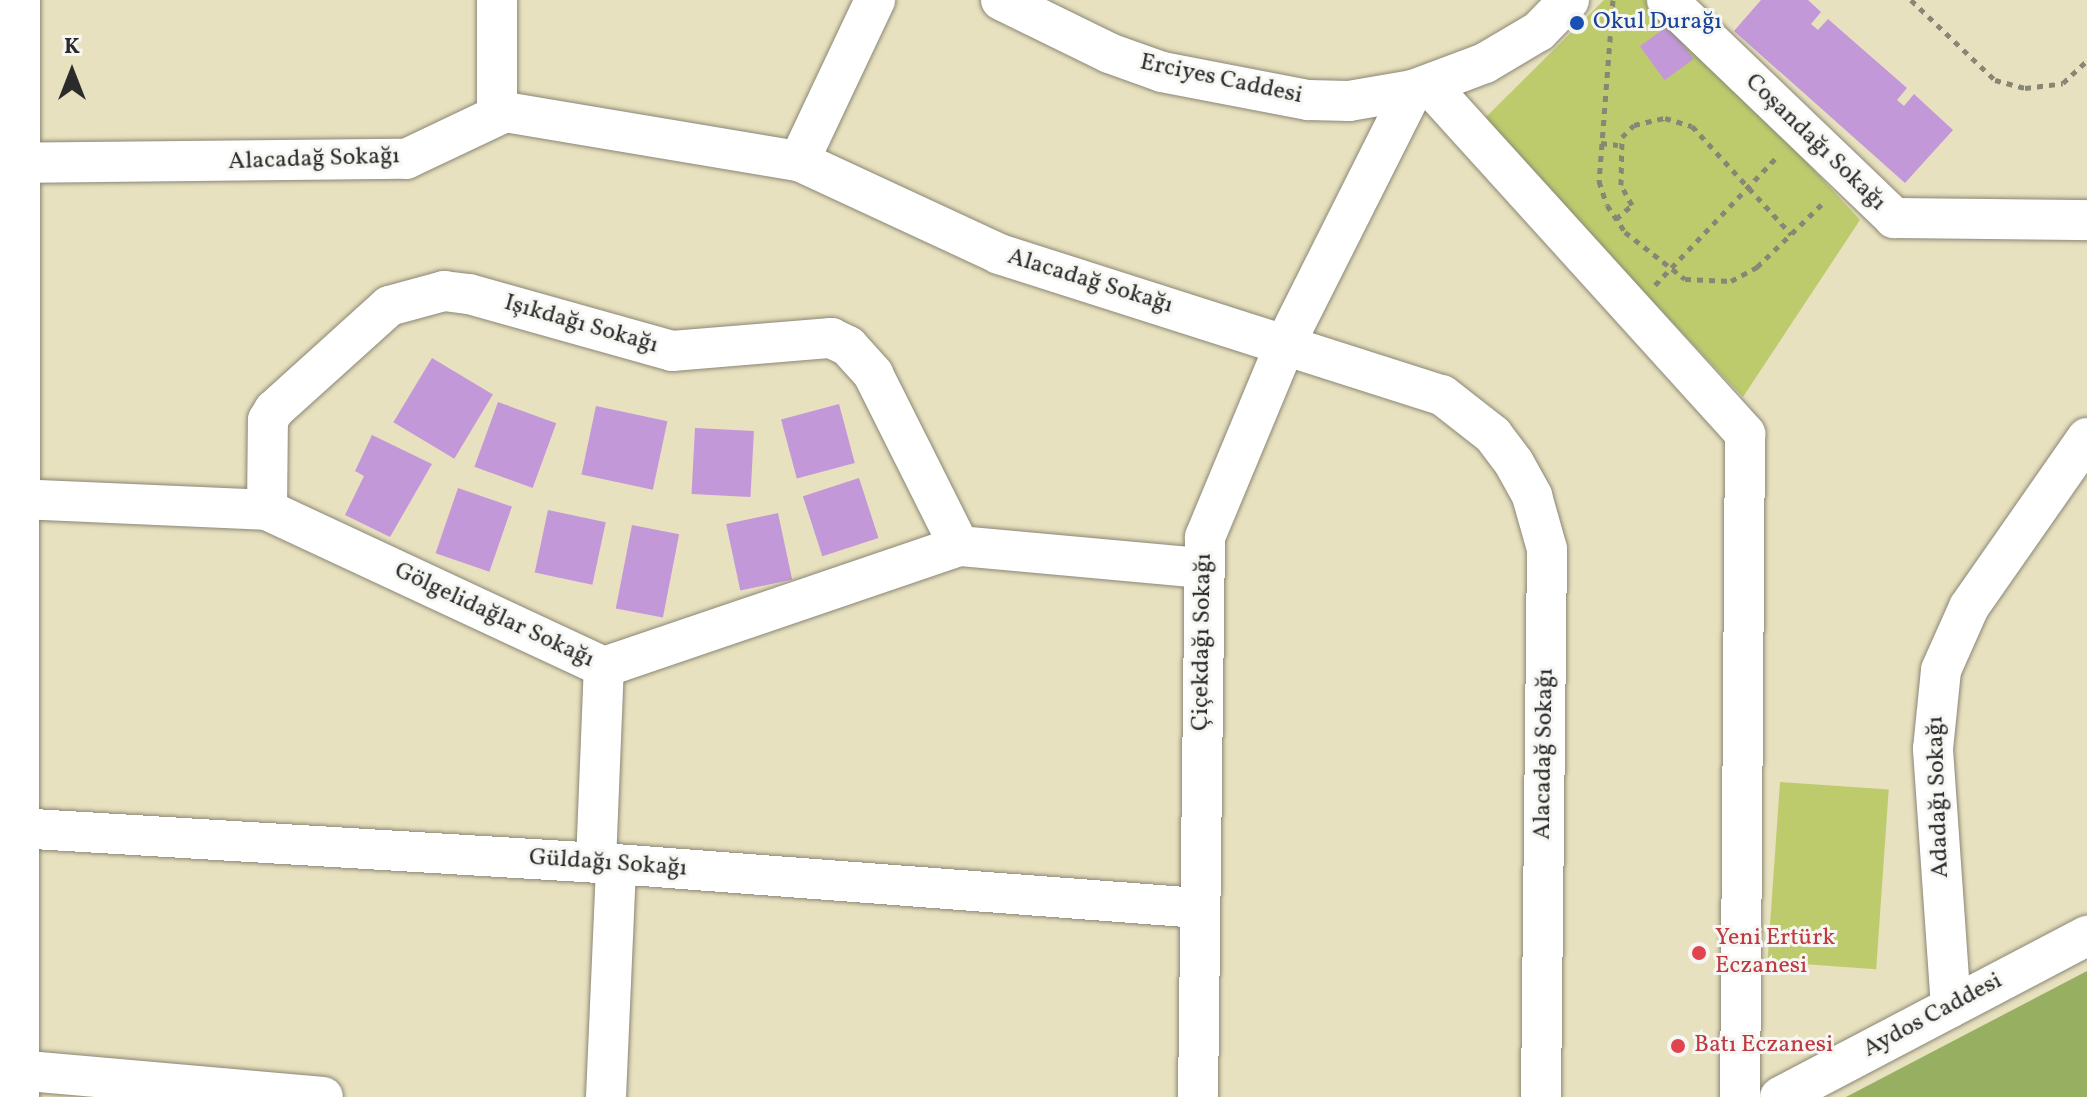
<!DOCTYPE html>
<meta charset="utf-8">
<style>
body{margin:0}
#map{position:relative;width:2087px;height:1097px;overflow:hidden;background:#e8e1bf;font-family:Vollkorn,serif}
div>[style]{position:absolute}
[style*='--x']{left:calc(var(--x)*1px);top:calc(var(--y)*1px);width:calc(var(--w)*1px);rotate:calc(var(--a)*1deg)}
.green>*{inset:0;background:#bdcb6d;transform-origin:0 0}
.forest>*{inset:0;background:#96af60}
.building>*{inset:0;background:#c298d9;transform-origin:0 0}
.path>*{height:5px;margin-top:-2.5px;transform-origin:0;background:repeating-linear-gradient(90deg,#8a8675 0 6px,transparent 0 12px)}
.roads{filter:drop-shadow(0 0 2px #8a8675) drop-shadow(0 0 2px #8a8675)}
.minor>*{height:40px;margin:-20px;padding:0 20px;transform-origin:20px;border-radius:20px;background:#fff}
.dots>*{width:22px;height:22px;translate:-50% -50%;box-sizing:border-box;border:4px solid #f6f6f2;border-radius:50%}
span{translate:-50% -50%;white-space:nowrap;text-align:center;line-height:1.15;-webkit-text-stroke:6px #f6f6f2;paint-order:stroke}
.transit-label{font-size:24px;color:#164399}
.left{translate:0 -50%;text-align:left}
.street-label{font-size:24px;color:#2b2b2b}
.health-label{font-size:24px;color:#be3a42}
.north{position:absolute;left:32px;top:32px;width:80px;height:80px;-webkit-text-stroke:6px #f6f6f2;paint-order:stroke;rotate:0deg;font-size:22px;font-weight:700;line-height:32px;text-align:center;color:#2b2b2b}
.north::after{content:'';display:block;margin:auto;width:28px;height:36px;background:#2b2b2b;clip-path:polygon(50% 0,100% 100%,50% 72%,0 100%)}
</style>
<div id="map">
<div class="green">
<div style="clip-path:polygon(1604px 0,1654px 0,1669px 13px,1860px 220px,1743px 397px,1482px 121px)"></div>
<div style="left:1780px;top:782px;width:109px;height:180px;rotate:4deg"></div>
</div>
<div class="forest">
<div style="clip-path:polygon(2087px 971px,2087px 1097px,1846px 1097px)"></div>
</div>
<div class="building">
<div style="clip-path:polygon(1761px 0,1808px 0,1821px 12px,1811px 24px,1818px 30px,1828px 19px,1907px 88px,1897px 100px,1904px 106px,1914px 94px,1953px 130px,1905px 183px,1734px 31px)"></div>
<div style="left:1669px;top:25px;width:42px;height:36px;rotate:54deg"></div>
<div style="left:432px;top:358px;width:71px;height:75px;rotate:31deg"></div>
<div style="left:498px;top:402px;width:62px;height:69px;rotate:20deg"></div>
<div style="left:839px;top:404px;width:61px;height:60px;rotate:75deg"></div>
<div style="left:596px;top:406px;width:73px;height:70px;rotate:12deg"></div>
<div style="left:695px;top:428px;width:59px;height:66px;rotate:3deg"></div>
<div style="clip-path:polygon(372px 435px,432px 464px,390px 537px,345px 515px,364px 476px,355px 471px)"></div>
<div style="left:859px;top:478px;width:63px;height:59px;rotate:72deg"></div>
<div style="left:458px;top:488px;width:57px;height:69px;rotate:19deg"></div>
<div style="left:548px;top:510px;width:59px;height:64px;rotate:12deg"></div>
<div style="left:778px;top:513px;width:68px;height:53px;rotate:78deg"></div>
<div style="left:632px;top:525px;width:48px;height:85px;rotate:11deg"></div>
</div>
<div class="path">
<div style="--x:1613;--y:0;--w:182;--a:94.4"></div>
<div style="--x:1599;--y:181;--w:25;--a:72"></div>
<div style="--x:1607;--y:205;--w:32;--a:56"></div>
<div style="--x:1625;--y:232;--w:76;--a:38.1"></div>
<div style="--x:1685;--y:279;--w:46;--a:2.5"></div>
<div style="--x:1731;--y:281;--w:30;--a:-28"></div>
<div style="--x:1757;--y:267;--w:95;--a:-44.1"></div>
<div style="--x:1911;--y:0;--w:116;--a:43.6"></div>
<div style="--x:1995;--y:80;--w:31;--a:15"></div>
<div style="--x:2025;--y:88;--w:38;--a:-7"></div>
<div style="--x:2063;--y:83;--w:33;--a:-43"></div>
<div style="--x:1601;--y:143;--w:17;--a:7"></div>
<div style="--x:1616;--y:219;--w:21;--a:-41"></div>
<div style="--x:1632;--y:205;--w:23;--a:-119"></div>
<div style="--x:1621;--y:185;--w:48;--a:-88.8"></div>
<div style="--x:1622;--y:137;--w:17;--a:-45"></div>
<div style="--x:1634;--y:125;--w:32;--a:-13"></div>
<div style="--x:1665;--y:118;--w:28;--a:17"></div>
<div style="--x:1692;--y:126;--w:147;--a:47.5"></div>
<div style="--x:1655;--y:285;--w:178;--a:-46.4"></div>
</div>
<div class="roads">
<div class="minor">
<div style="--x:497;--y:0;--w:113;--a:90"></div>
<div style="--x:1001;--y:0;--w:120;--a:26.1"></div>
<div style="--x:1109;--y:53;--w:56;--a:19.7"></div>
<div style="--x:1162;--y:72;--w:149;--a:10.9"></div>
<div style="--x:1308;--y:100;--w:41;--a:1.4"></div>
<div style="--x:1349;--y:101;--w:65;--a:-9.8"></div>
<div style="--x:1413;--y:90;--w:77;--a:-20.6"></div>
<div style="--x:1485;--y:63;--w:63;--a:-30.7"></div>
<div style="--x:1539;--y:31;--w:43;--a:-45.9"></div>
<div style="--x:1667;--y:0;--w:315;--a:43.8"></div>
<div style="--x:1894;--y:218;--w:193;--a:0.6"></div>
<div style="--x:1429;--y:85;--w:471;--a:47.8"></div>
<div style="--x:1745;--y:434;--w:663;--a:90.43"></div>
<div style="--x:799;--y:161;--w:178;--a:-64.7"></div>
<div style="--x:0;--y:163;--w:406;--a:-0.6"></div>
<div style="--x:406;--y:159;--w:110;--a:-25.4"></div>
<div style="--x:505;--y:112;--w:298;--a:9.5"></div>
<div style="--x:799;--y:161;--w:221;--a:24.9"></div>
<div style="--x:999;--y:254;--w:465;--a:17.7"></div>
<div style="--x:1442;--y:395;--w:65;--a:38.1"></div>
<div style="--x:1493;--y:435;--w:35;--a:53"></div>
<div style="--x:1514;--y:463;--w:38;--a:61"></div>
<div style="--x:1532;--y:496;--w:55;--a:74.2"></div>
<div style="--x:1547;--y:549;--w:548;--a:90.63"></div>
<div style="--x:18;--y:499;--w:249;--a:2.5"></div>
<div style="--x:267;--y:510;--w:372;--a:25"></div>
<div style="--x:604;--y:667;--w:375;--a:-18.8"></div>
<div style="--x:959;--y:546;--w:244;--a:5.2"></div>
<div style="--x:267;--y:510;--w:90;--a:-89.4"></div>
<div style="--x:268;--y:420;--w:12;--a:-59"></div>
<div style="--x:274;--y:410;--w:155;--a:-42.1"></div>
<div style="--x:389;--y:306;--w:57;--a:-15.3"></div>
<div style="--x:444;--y:291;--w:25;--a:7"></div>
<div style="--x:469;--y:294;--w:211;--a:15.7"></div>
<div style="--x:672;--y:351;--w:160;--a:-4.7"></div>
<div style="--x:831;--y:338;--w:19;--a:25"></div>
<div style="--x:848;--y:346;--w:38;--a:48"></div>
<div style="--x:873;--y:374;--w:192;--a:63.4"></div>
<div style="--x:17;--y:828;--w:600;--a:3.44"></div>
<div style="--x:616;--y:864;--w:585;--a:4.32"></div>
<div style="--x:596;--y:863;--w:196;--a:-87.7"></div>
<div style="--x:1951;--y:1007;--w:259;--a:-94"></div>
<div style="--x:1933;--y:749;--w:79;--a:-84.2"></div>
<div style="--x:1941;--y:670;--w:69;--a:-66"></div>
<div style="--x:1969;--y:607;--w:206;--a:-55.1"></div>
<div style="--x:16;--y:1070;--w:308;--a:5"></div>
<div style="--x:19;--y:1097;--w:1097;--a:-89.95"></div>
<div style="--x:606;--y:1097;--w:233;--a:-87.5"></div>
<div style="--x:1198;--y:1097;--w:560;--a:-89.28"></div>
<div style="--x:1205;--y:537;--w:211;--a:-67.4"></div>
<div style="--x:1286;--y:342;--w:282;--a:-63.3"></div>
<div style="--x:1780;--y:1097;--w:347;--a:-27.7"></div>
</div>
</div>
<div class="dots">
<div style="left:1577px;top:23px;background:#1a4fb4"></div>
<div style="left:1699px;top:953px;background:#e0444e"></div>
<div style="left:1678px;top:1046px;background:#e0444e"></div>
</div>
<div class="transit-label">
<span class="left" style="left:1593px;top:23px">Okul Durağı</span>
</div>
<div class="street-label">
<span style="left:1221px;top:80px;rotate:12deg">Erciyes Caddesi</span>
<span style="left:1815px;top:143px;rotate:44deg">Coşandağı Sokağı</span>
<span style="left:314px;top:160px;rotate:-2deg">Alacadağ Sokağı</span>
<span style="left:1090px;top:282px;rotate:17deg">Alacadağ Sokağı</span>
<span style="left:581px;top:325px;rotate:16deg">Işıkdağı Sokağı</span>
<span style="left:494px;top:616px;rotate:25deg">Gölgelidağlar Sokağı</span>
<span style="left:1203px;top:642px;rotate:-89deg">Çiçekdağı Sokağı</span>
<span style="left:1545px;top:754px;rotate:-89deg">Alacadağ Sokağı</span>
<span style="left:1939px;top:797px;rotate:-92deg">Adadağı Sokağı</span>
<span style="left:608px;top:864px;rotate:4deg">Güldağı Sokağı</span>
<span style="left:1933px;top:1016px;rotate:-28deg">Aydos Caddesi</span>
</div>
<div class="health-label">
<span class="left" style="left:1715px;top:953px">Yeni Ertürk<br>Eczanesi</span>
<span class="left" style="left:1694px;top:1046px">Batı Eczanesi</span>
</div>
<div class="north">K</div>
</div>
